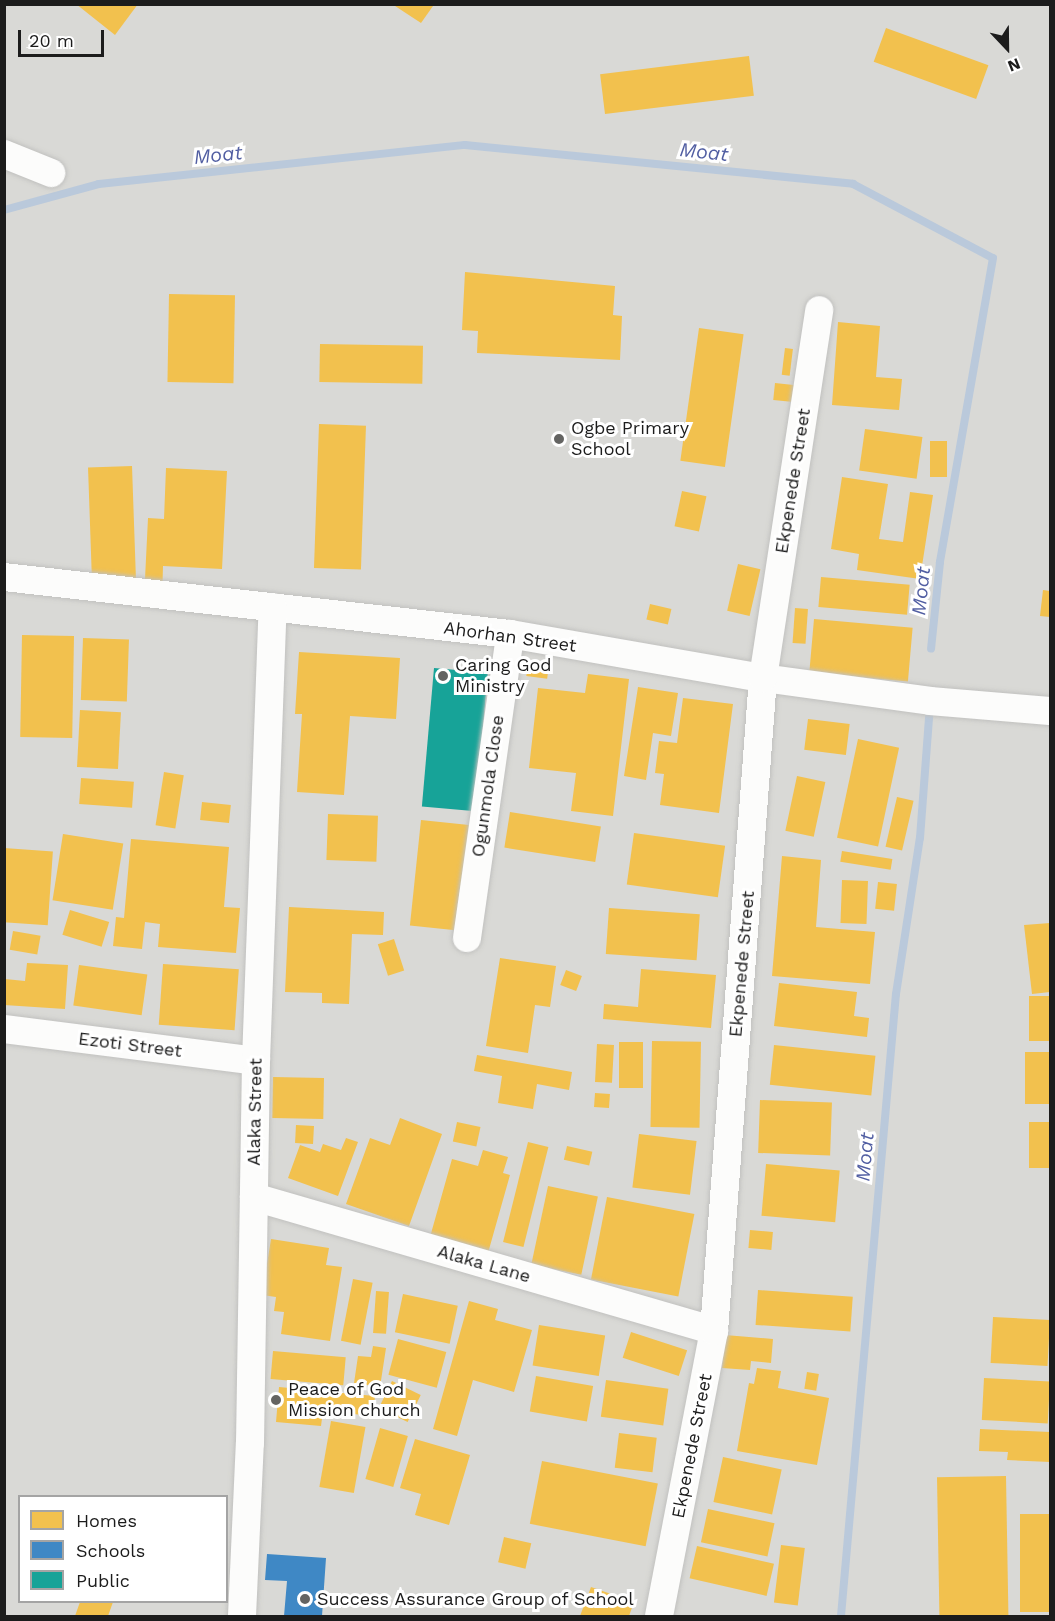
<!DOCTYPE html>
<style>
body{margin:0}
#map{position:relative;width:1055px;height:1621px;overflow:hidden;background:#eaeae4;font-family:"Work Sans",sans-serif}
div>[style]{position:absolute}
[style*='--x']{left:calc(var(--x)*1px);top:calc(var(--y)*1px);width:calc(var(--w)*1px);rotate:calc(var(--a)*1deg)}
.residential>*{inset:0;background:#d9d9d6}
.homes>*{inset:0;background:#f2c14e;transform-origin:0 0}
.schools>*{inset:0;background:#3f88c5}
.public>*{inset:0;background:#17a398;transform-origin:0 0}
.stream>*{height:8px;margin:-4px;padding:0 4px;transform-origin:4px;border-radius:4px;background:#bac9db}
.roads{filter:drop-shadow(0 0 2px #c1c1bf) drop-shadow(0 0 2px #c1c1bf)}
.minor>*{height:28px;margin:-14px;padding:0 14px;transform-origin:14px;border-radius:14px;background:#fcfcfb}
.dots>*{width:16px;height:16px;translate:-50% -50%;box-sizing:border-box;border:3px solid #fff;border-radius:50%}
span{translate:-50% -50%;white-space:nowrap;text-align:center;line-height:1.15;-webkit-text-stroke:6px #fff;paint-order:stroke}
.poi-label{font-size:18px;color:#1c1c1c}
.left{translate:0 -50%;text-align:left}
.street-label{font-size:18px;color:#1c1c1c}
.water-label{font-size:20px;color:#515ea2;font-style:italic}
.frame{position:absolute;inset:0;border:6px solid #1c1c1c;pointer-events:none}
.legend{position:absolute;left:18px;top:1495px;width:210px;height:108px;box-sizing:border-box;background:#fff;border:2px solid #a4a4a4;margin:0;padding:8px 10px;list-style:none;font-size:18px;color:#1c1c1c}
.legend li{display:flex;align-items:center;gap:12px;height:30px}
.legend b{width:30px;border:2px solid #a4a4a4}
.north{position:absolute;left:977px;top:18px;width:60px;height:60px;-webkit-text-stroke:4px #fff;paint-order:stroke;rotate:158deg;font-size:16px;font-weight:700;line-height:24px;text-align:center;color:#1c1c1c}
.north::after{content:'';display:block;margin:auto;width:21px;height:27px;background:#1c1c1c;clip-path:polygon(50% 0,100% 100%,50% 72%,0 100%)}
.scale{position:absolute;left:18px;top:30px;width:86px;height:27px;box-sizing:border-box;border:3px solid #1c1c1c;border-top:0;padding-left:8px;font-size:18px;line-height:21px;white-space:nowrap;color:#1c1c1c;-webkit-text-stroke:4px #fff;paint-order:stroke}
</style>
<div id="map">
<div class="residential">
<div style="clip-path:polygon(evenodd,5px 5px,1050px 5px,1050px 1616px,5px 1616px,5px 5px,20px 1496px,226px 1496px,226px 1602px,20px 1602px,20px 1496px)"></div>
</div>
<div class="homes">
<div style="clip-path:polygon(76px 4px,138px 4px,115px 35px)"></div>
<div style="clip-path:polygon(392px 4px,431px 4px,433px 6px,421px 23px)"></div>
<div style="left:886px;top:28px;width:109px;height:36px;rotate:20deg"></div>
<div style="left:749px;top:56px;width:40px;height:150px;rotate:83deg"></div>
<div style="clip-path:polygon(465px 272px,615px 286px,613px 315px,622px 316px,620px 360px,477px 353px,478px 331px,462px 330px)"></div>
<div style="left:169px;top:294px;width:66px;height:88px;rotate:1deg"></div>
<div style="clip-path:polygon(838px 322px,880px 326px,876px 377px,902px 379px,899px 410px,832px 405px)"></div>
<div style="left:699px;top:328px;width:45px;height:134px;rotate:8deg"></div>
<div style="left:320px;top:344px;width:103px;height:38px;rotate:1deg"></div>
<div style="left:785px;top:348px;width:8px;height:27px;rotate:7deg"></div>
<div style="left:775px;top:383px;width:28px;height:17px;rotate:6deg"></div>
<div style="left:319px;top:424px;width:47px;height:144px;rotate:2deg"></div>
<div style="left:865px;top:429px;width:58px;height:42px;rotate:8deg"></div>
<div style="left:930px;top:441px;width:17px;height:36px"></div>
<div style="left:132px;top:466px;width:128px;height:44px;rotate:88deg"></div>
<div style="clip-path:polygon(166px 468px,227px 471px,222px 569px,163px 566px,162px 600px,144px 599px,148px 518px,164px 519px)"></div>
<div style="clip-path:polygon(842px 477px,888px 484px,879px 539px,903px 542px,910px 492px,933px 495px,920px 579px,857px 570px,859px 554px,831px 549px)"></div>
<div style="left:682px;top:491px;width:25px;height:36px;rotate:12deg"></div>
<div style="left:738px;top:564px;width:23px;height:48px;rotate:13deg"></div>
<div style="left:821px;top:577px;width:89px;height:30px;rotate:5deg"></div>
<div style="clip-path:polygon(1043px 590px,1050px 591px,1050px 617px,1040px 616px)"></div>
<div style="left:650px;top:604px;width:22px;height:16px;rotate:13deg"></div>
<div style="left:795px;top:608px;width:13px;height:35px;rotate:4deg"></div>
<div style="left:814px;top:619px;width:99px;height:54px;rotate:5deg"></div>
<div style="left:22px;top:635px;width:52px;height:102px;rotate:1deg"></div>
<div style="left:83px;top:638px;width:46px;height:62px;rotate:2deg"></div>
<div style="clip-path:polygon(299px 652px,400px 658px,396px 719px,350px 716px,344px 795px,297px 792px,302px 714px,295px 714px)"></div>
<div style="left:528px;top:664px;width:21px;height:12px;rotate:8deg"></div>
<div style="clip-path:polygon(588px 674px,629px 679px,613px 816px,571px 811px,576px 773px,529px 768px,538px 688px,585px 693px)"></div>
<div style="clip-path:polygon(638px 687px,678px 693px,671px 736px,653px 733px,646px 780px,624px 776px)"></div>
<div style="clip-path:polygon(683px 698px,733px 704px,719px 813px,660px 805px,664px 774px,655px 773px,659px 741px,677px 743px)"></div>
<div style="left:80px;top:710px;width:41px;height:57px;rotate:3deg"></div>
<div style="left:808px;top:719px;width:42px;height:31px;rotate:7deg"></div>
<div style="left:858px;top:739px;width:42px;height:101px;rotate:12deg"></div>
<div style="left:164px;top:772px;width:20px;height:54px;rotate:9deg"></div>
<div style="left:797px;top:776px;width:29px;height:56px;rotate:12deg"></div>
<div style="left:81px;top:778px;width:53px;height:26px;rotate:4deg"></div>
<div style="left:897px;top:797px;width:17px;height:51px;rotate:13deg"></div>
<div style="left:202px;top:802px;width:29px;height:18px;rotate:6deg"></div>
<div style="left:510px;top:812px;width:92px;height:36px;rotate:9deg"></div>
<div style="left:328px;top:814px;width:50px;height:46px;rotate:2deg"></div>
<div style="left:421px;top:820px;width:53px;height:106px;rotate:6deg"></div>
<div style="left:634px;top:833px;width:92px;height:52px;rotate:8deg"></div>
<div style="left:63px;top:834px;width:61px;height:67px;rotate:9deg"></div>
<div style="clip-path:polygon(131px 839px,229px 847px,224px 907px,240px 908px,236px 953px,158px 947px,160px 924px,145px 922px,142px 949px,113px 946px,116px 917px,124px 918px)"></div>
<div style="left:4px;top:848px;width:49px;height:74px;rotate:4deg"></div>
<div style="left:842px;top:851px;width:51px;height:11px;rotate:9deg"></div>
<div style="clip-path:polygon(782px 856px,821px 860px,816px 927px,875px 932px,870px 984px,772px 976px)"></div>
<div style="left:842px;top:880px;width:26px;height:43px;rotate:2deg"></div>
<div style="left:878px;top:882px;width:19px;height:27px;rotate:6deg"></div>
<div style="clip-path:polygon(289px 907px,384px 912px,383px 935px,352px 934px,349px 1004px,322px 1003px,322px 993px,285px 992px)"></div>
<div style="left:609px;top:908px;width:91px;height:46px;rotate:4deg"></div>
<div style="left:70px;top:910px;width:41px;height:26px;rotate:17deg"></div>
<div style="clip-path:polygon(1050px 923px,1050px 992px,1032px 994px,1024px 925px)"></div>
<div style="left:13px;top:931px;width:28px;height:19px;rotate:10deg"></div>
<div style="left:394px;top:939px;width:33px;height:17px;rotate:72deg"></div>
<div style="clip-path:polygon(500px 958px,556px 966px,550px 1007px,535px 1005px,528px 1053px,486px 1046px)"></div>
<div style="clip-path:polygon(27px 963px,68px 965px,65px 1009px,4px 1005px,5px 979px,25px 981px)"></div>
<div style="left:163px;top:964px;width:76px;height:61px;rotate:4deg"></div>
<div style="left:79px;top:965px;width:69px;height:41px;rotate:8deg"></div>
<div style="clip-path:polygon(641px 969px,716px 975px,711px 1028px,603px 1019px,604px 1004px,638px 1007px)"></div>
<div style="left:566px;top:970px;width:17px;height:16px;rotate:21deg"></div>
<div style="clip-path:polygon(779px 983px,857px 992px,854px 1016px,869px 1018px,867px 1037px,774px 1026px)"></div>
<div style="left:1029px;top:996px;width:21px;height:45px"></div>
<div style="left:652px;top:1041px;width:49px;height:86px;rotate:1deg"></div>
<div style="left:619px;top:1042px;width:24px;height:46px"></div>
<div style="left:597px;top:1044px;width:17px;height:38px;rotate:3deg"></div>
<div style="left:774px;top:1045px;width:102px;height:40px;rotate:6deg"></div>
<div style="left:1050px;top:1052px;width:52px;height:25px;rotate:90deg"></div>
<div style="clip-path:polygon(477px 1055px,572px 1072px,569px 1090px,537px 1084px,533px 1109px,498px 1103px,502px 1076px,474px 1071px)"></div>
<div style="left:273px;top:1077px;width:51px;height:41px;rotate:1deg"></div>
<div style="left:595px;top:1093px;width:15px;height:14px;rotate:4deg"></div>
<div style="left:760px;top:1100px;width:72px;height:53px;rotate:2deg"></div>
<div style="clip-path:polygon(400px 1118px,442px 1134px,409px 1226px,346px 1204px,370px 1138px,390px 1145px)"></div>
<div style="left:457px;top:1122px;width:24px;height:20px;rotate:12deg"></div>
<div style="left:1029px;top:1122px;width:21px;height:46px"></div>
<div style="left:296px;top:1125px;width:18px;height:18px;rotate:3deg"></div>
<div style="left:639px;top:1134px;width:58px;height:54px;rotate:7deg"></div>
<div style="clip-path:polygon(346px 1138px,358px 1142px,338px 1196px,288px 1178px,300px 1145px,320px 1152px,323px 1144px,341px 1150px)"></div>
<div style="left:528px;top:1142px;width:21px;height:103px;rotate:14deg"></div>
<div style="left:567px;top:1146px;width:26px;height:14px;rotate:13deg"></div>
<div style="clip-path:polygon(483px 1150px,508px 1157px,503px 1173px,510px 1175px,488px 1253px,430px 1237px,452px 1159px,478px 1166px)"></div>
<div style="left:766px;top:1164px;width:74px;height:52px;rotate:5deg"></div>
<div style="left:548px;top:1186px;width:51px;height:80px;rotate:12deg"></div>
<div style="left:607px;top:1197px;width:89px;height:84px;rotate:11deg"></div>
<div style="left:750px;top:1230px;width:23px;height:18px;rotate:5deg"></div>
<div style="clip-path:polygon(271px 1239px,329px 1248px,326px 1265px,342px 1267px,330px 1341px,281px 1334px,284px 1312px,274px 1311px,276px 1297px,262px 1295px)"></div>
<div style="left:353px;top:1279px;width:20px;height:63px;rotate:11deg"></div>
<div style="left:758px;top:1290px;width:95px;height:35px;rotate:4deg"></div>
<div style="left:376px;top:1291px;width:13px;height:42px;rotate:4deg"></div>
<div style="left:403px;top:1294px;width:56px;height:39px;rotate:12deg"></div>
<div style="clip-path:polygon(469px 1301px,498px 1309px,495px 1320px,532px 1330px,514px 1392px,473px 1380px,457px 1436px,433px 1429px)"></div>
<div style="left:993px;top:1317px;width:57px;height:46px;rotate:3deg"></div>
<div style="left:539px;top:1325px;width:67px;height:41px;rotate:9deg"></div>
<div style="left:631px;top:1332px;width:59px;height:27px;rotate:18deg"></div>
<div style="clip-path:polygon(725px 1335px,773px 1339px,771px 1363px,751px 1361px,750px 1370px,722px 1368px)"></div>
<div style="left:398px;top:1339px;width:50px;height:37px;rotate:15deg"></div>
<div style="clip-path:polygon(373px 1346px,386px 1348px,380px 1387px,354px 1383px,358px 1356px,371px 1357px)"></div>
<div style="left:273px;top:1351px;width:73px;height:28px;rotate:5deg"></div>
<div style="clip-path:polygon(757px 1368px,781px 1371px,778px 1388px,829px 1398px,817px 1465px,737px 1451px,749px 1383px,754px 1384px)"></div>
<div style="left:807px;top:1372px;width:12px;height:17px;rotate:9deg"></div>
<div style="left:536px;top:1376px;width:58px;height:36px;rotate:10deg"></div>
<div style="left:984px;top:1378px;width:66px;height:42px;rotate:3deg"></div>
<div style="left:606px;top:1380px;width:63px;height:37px;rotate:8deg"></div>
<div style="left:392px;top:1381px;width:32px;height:30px;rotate:26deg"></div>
<div style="clip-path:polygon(279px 1387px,375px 1396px,373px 1416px,323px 1411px,321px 1426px,276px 1422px)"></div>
<div style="left:331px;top:1421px;width:35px;height:67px;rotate:10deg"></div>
<div style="left:380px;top:1428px;width:29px;height:53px;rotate:16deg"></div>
<div style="clip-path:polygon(980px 1429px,1050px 1432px,1050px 1462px,1007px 1460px,1008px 1452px,979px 1451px)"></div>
<div style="left:619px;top:1433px;width:38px;height:35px;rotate:7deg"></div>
<div style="clip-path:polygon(415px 1439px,470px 1455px,449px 1525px,415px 1515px,421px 1494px,400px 1488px)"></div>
<div style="left:723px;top:1457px;width:60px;height:46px;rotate:12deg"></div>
<div style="left:542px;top:1461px;width:118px;height:64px;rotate:11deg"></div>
<div style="left:1006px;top:1476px;width:140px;height:69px;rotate:89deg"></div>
<div style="left:708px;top:1509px;width:68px;height:34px;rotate:12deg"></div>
<div style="left:1050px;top:1514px;width:98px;height:30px;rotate:90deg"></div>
<div style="left:504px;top:1537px;width:28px;height:26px;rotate:13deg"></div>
<div style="left:781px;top:1545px;width:24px;height:58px;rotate:7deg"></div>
<div style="left:697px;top:1546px;width:79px;height:33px;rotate:13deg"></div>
<div style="clip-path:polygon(591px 1587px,634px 1602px,629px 1616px,580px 1616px)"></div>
<div style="clip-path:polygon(80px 1602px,113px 1602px,108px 1616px,75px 1616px)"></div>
</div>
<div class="schools">
<div style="clip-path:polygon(267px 1554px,326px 1558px,322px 1616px,284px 1616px,287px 1581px,265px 1580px)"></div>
</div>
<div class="public">
<div style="left:434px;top:668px;width:54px;height:139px;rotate:5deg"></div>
</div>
<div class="stream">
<div style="--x:4;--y:210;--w:98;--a:-15.3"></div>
<div style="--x:99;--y:184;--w:368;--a:-6.1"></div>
<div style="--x:465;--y:145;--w:390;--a:5.7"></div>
<div style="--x:853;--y:184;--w:158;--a:27.9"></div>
<div style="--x:993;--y:258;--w:309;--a:99.9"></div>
<div style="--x:940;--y:562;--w:87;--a:95.9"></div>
<div style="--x:841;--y:1616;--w:624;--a:-84.95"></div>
<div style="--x:896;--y:994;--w:158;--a:-81.3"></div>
<div style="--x:920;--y:838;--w:134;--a:-85.7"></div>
</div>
<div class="roads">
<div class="minor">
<div style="--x:4;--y:154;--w:51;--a:22"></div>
<div style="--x:4;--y:577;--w:509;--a:6.43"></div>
<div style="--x:510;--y:634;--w:257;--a:9.9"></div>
<div style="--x:763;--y:678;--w:169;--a:7.8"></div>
<div style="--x:930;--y:701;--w:120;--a:4.8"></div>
<div style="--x:467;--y:938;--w:307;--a:-81.9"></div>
<div style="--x:4;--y:1029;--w:254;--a:7.2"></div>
<div style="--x:254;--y:1197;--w:479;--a:16.2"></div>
<div style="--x:242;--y:1616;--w:173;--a:-87.4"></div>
<div style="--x:250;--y:1443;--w:382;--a:-89.1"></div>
<div style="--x:256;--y:1061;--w:454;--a:-87.9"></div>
<div style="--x:659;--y:1616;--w:290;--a:-79.1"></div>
<div style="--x:714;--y:1331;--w:655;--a:-85.71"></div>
<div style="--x:763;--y:678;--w:372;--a:-81.3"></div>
</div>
</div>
<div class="dots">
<div style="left:559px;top:439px;background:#646462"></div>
<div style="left:443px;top:676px;background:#646462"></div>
<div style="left:276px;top:1400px;background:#646462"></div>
<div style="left:305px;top:1599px;background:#646462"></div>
</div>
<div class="poi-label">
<span class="left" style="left:571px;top:439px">Ogbe Primary<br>School</span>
<span class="left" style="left:455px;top:676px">Caring God<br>Ministry</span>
<span class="left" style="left:288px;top:1400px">Peace of God<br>Mission church</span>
<span class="left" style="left:317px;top:1599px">Success Assurance Group of School</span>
</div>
<div class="street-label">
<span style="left:793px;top:481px;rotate:-81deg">Ekpenede Street</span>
<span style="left:510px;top:637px;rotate:8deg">Ahorhan Street</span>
<span style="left:488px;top:786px;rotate:-82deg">Ogunmola Close</span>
<span style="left:742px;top:964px;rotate:-85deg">Ekpenede Street</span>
<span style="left:130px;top:1045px;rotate:7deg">Ezoti Street</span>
<span style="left:255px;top:1112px;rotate:-89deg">Alaka Street</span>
<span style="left:484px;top:1264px;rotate:16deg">Alaka Lane</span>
<span style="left:692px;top:1446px;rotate:-79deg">Ekpenede Street</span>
</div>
<div class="water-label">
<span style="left:704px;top:152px;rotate:6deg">Moat</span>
<span style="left:218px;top:155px;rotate:-6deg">Moat</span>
<span style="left:921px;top:591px;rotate:-84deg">Moat</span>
<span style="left:865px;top:1157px;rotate:-85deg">Moat</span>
</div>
<div class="frame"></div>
<ul class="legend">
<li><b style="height:16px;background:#f2c14e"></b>Homes</li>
<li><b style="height:16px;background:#3f88c5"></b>Schools</li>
<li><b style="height:16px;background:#17a398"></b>Public</li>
</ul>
<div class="north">N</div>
<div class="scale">20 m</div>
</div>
